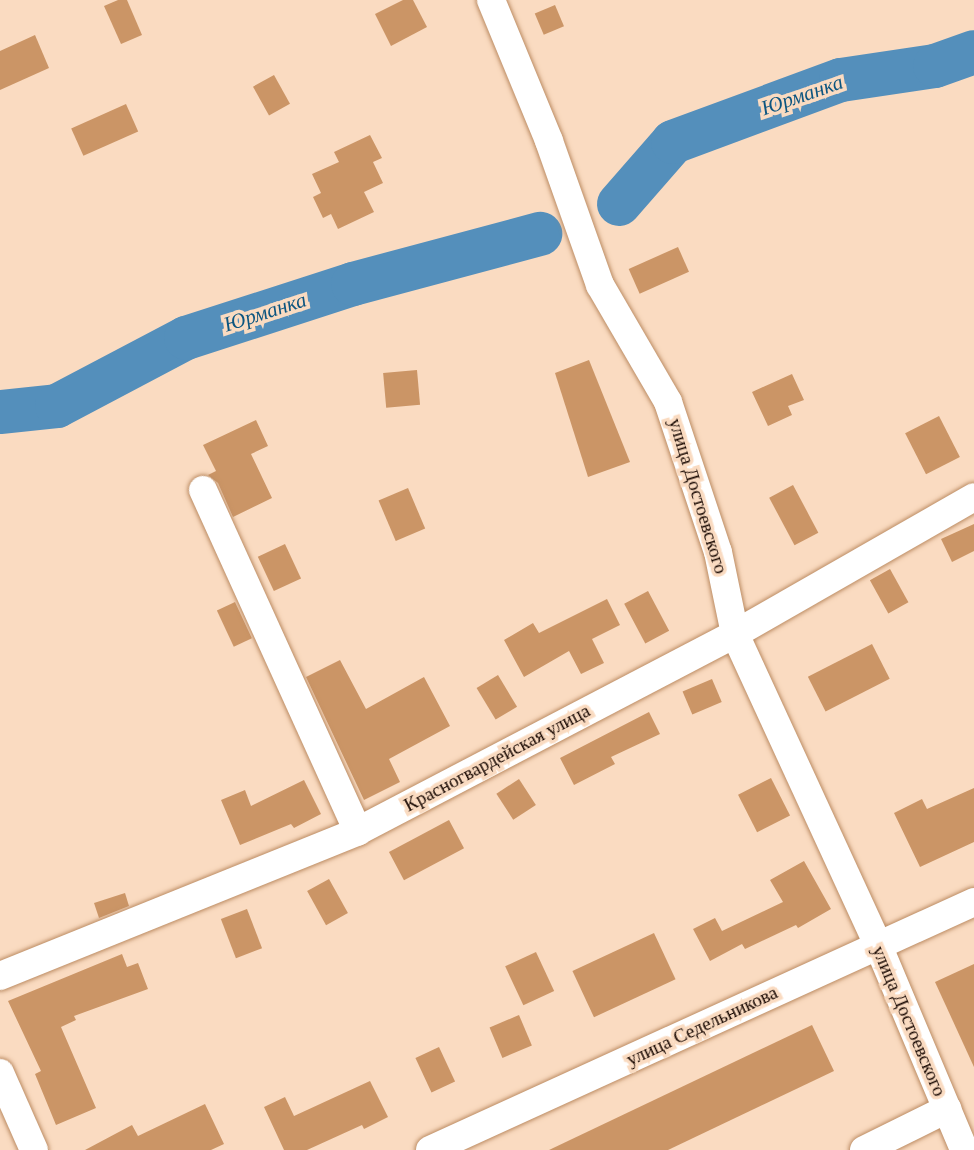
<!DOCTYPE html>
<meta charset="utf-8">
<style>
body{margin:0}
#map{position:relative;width:974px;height:1150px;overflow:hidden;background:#fadbc1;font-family:"Times New Roman",serif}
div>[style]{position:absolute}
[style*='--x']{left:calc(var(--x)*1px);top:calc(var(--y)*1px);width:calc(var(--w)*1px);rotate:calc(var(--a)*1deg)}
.river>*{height:44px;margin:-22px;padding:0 22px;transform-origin:22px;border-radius:22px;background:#548fbb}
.building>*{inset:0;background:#cb9566;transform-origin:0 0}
.roads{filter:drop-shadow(0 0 2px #bc8c63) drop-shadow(0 0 2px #bc8c63)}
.minor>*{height:28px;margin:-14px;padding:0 14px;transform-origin:14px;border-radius:14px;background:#fff}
span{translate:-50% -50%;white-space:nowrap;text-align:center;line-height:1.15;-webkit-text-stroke:7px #fadbc1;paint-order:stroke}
.street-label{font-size:19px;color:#170700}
.water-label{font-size:21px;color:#0c5580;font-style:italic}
</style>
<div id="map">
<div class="river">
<div style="--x:619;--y:204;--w:82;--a:-48.9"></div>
<div style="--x:673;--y:142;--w:179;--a:-20.3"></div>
<div style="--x:841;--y:80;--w:95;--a:-8.5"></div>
<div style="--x:935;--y:66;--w:41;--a:-19.7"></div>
<div style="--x:0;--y:412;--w:57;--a:-6"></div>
<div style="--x:57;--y:406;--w:146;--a:-27.8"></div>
<div style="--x:186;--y:338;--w:176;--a:-17.9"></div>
<div style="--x:353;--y:284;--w:194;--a:-15"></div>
</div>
<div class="building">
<div style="clip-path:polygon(118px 0,127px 0,142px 35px,121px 44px,104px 6px)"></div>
<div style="clip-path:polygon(403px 0,413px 0,427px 27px,391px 46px,375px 14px)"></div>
<div style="left:555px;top:5px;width:23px;height:22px;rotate:67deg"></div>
<div style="clip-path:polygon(35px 35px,49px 68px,0 90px,0 51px)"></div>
<div style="left:274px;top:75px;width:33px;height:24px;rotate:61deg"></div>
<div style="left:126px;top:104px;width:30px;height:60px;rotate:66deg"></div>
<div style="clip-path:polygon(370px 135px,382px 158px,373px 162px,383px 183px,364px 192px,374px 212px,338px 229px,331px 214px,323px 218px,313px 197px,321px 193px,312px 174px,339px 162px,334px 152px)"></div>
<div style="left:678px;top:247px;width:27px;height:54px;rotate:66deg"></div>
<div style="clip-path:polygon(589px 360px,630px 462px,588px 477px,555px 373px)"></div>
<div style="left:417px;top:370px;width:35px;height:34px;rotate:85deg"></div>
<div style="clip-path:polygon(792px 374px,804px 400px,788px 406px,792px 415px,768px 426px,752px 392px)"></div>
<div style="left:939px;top:416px;width:46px;height:38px;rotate:63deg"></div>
<div style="clip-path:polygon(256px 420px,268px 446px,251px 454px,272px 498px,233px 517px,218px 483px,208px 475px,216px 471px,203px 445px)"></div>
<div style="left:793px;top:485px;width:54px;height:27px;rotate:62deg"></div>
<div style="left:408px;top:488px;width:44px;height:32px;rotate:67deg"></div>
<div style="clip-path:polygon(974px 524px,974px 551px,952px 562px,941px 539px)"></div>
<div style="left:285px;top:544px;width:38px;height:30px;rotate:65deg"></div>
<div style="left:890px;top:569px;width:38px;height:23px;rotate:61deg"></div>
<div style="left:648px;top:591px;width:45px;height:27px;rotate:62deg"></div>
<div style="clip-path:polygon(607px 599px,620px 625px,592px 639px,604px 663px,581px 674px,569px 651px,524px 677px,504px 640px,533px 623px,539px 633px)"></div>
<div style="left:235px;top:602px;width:40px;height:20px;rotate:65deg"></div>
<div style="left:872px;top:644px;width:39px;height:72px;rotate:63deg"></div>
<div style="clip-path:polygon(340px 660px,366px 709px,424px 677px,450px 726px,389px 759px,400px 782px,364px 800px,306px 677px)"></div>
<div style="left:498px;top:675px;width:37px;height:25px;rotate:59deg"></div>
<div style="left:712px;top:679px;width:25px;height:32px;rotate:67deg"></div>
<div style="clip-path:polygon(649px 712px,660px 734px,611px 757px,615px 764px,574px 785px,560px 758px)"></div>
<div style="left:771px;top:778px;width:42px;height:37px;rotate:63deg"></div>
<div style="left:519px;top:779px;width:31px;height:27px;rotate:57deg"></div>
<div style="clip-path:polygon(304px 780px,321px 814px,294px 828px,291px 824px,240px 845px,221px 800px,245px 790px,251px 806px)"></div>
<div style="clip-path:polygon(974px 788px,974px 842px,920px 867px,894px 813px,922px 799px,927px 809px)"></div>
<div style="left:449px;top:820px;width:32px;height:68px;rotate:62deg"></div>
<div style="clip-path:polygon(804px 861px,831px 909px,798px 928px,796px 925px,745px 949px,742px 944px,710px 961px,693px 929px,715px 918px,722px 931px,783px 902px,770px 880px)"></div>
<div style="left:329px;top:879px;width:39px;height:25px;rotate:61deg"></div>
<div style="clip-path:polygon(125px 893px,129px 906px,99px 918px,94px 903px)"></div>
<div style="left:247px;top:909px;width:42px;height:28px;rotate:69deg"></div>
<div style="left:654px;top:933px;width:51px;height:90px;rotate:65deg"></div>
<div style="left:536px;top:952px;width:43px;height:34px;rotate:65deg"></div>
<div style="clip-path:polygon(122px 954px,127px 967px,138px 963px,148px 989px,74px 1016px,76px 1020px,61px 1027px,96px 1108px,56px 1125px,35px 1074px,41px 1071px,8px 1001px)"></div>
<div style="clip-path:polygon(974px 964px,974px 1067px,935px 982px)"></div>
<div style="left:519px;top:1015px;width:33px;height:32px;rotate:67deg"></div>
<div style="clip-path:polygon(812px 1025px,834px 1071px,668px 1150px,549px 1150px)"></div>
<div style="left:439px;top:1047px;width:38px;height:26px;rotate:65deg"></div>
<div style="clip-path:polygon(370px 1081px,388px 1117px,364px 1129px,362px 1125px,307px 1150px,284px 1150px,264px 1107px,285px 1097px,294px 1116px)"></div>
<div style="clip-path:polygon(205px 1104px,224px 1144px,211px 1150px,85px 1150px,132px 1125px,138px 1136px)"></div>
</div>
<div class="roads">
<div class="minor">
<div style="--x:491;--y:0;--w:152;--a:67.6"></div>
<div style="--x:549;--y:141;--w:153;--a:70.5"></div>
<div style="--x:600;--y:285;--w:135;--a:59.8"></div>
<div style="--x:668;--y:402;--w:158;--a:71.6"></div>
<div style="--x:718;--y:552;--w:84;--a:78.3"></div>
<div style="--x:735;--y:634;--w:342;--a:65.3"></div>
<div style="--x:878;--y:945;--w:222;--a:67.2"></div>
<div style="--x:203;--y:490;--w:375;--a:65.6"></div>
<div style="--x:0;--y:976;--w:386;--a:-22"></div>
<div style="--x:358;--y:831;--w:425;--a:-27.6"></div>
<div style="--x:735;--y:634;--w:275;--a:-29.8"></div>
<div style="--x:0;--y:1073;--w:84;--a:66.2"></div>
<div style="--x:430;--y:1150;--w:598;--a:-24.51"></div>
<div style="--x:864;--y:1150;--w:93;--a:-26.3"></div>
</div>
</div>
<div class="street-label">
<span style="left:698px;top:496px;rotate:73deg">улица Достоевского</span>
<span style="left:497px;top:758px;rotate:-28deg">Красногвардейская улица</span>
<span style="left:909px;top:1021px;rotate:67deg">улица Достоевского</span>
<span style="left:702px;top:1026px;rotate:-25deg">улица Седельникова</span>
</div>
<div class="water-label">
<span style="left:802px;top:95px;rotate:-19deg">Юрманка</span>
<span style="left:265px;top:312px;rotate:-18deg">Юрманка</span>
</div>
</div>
